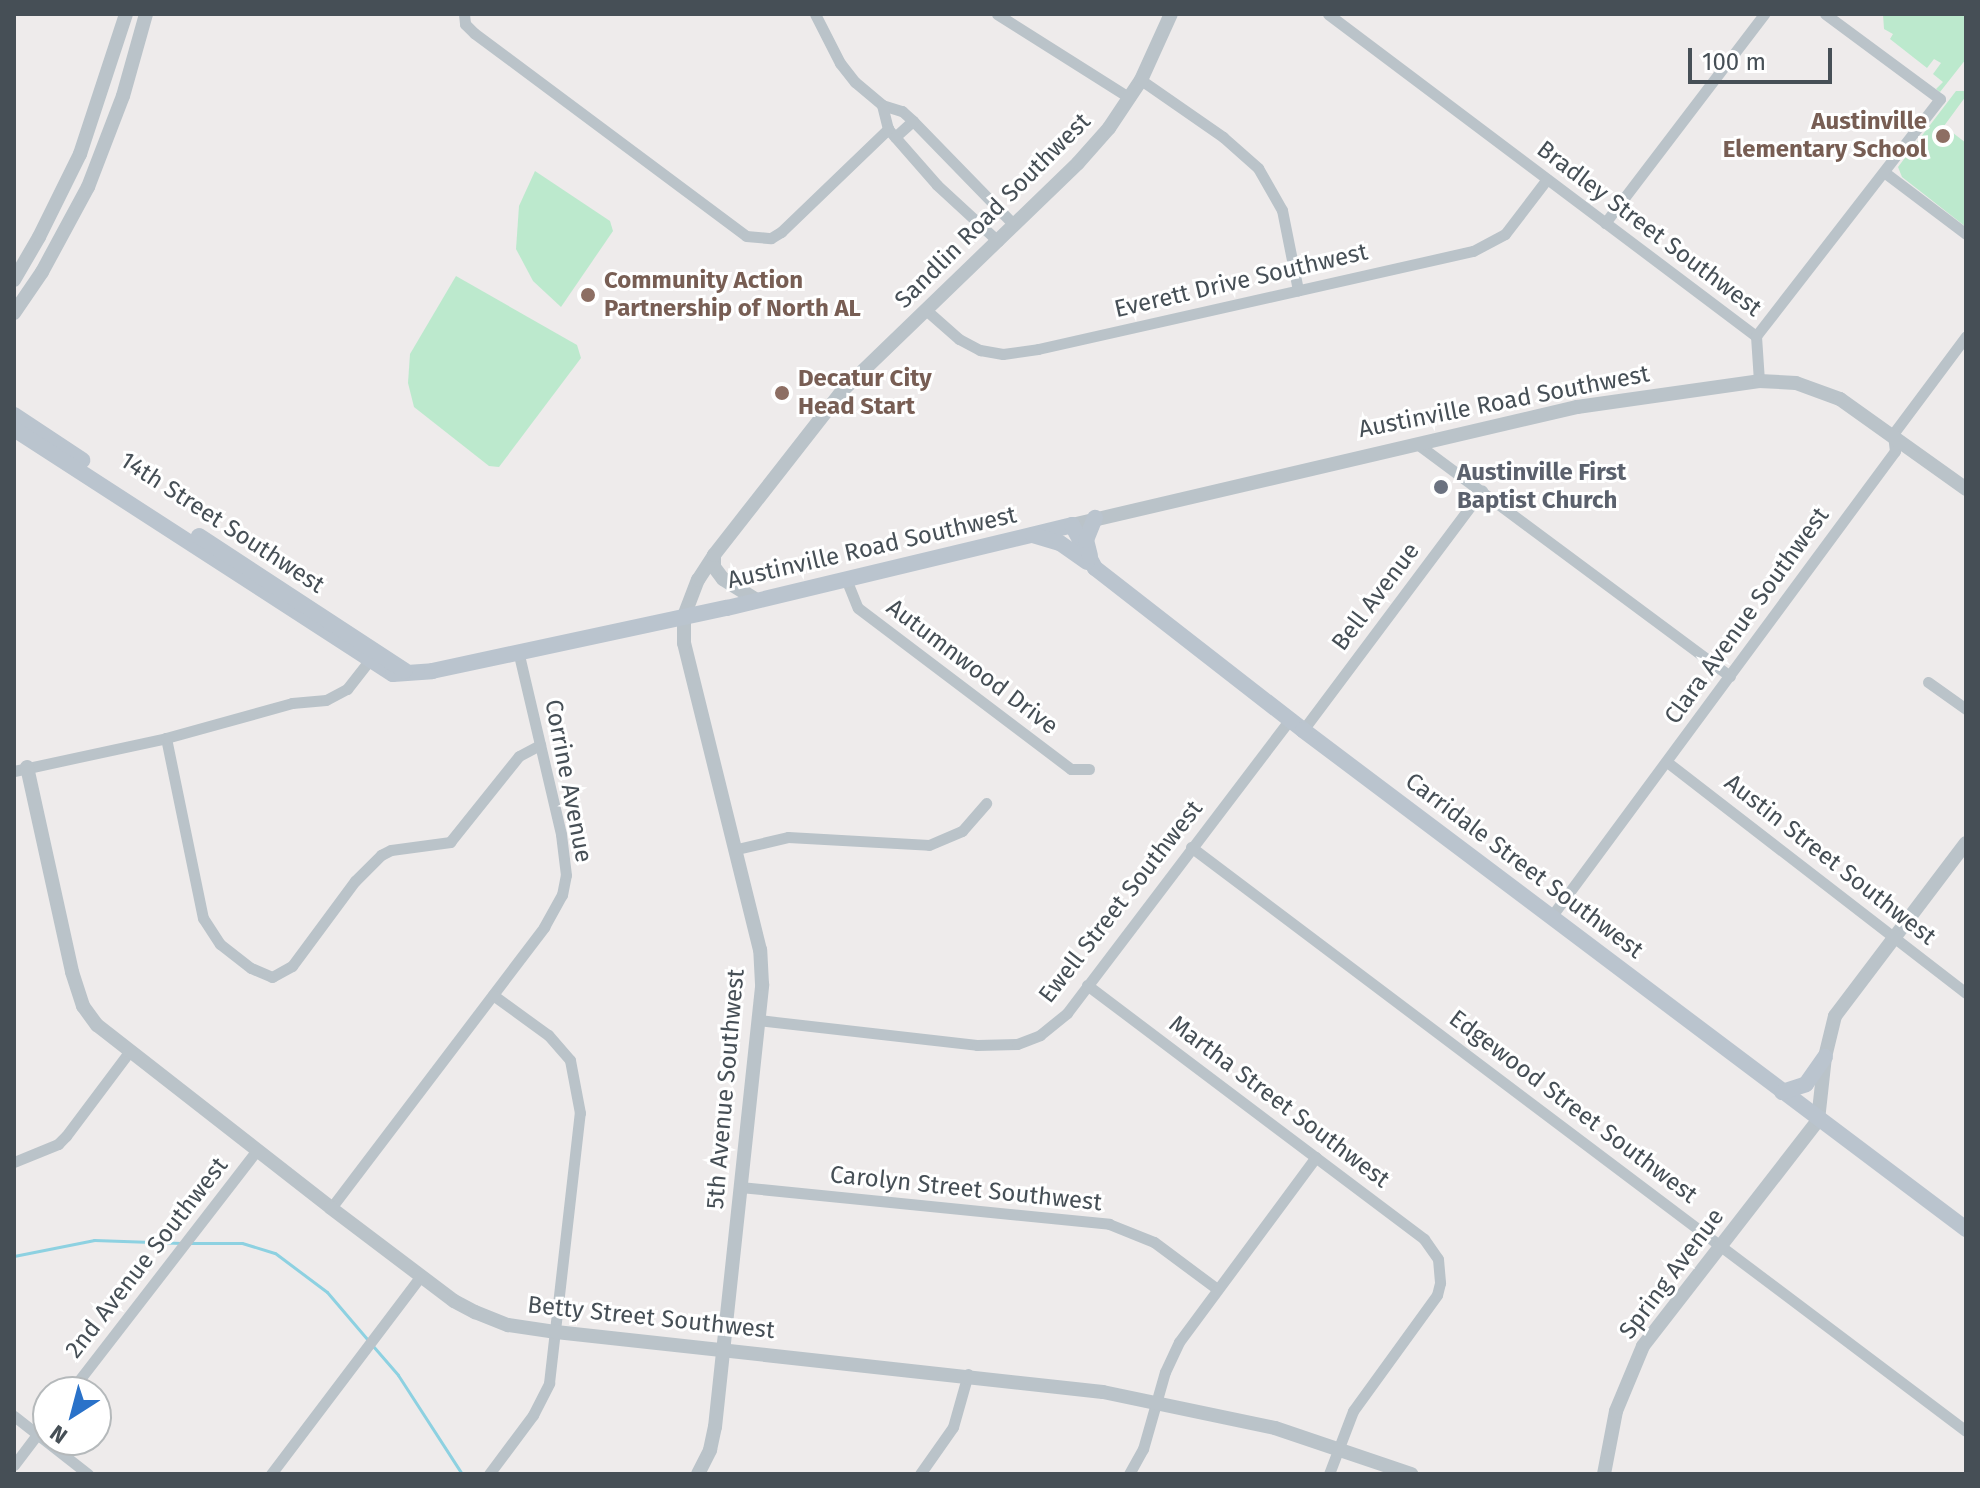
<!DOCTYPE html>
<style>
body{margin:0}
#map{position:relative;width:1980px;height:1488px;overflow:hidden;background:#eeebeb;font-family:"Fira Sans",sans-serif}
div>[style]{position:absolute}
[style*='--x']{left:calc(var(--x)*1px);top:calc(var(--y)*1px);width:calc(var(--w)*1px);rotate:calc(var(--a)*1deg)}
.green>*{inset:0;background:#bce9cd}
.stream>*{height:3px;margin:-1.5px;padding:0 1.5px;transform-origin:1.5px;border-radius:1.5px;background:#8dd1e1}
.minor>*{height:11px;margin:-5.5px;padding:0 5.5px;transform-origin:5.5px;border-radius:5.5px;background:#bac3c9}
.tertiary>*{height:14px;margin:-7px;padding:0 7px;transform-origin:7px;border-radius:7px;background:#bac3c9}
.secondary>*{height:16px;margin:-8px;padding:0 8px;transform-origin:8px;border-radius:8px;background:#bac4ce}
.dots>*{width:22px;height:22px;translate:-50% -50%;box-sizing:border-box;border:4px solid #fff;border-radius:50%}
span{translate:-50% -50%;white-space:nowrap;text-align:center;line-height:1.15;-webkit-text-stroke:6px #fff;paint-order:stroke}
.education-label{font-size:24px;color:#785e54;font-weight:700}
.right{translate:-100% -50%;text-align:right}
.left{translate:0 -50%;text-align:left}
.street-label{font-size:24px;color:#464f56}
.worship-label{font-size:24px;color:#5b616d;font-weight:700}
.frame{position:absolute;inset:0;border:16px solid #464f56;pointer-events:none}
.north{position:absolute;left:32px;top:1376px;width:80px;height:80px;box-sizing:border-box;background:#fff;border:2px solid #b5b9bb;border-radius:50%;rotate:216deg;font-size:22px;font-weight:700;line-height:32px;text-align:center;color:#464f56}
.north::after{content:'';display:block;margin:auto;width:28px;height:36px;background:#2a72c9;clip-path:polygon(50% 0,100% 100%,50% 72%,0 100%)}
.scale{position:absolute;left:1688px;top:48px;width:144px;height:36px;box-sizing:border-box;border:4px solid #464f56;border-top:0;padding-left:10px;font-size:24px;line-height:28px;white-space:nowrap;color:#464f56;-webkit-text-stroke:6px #fff;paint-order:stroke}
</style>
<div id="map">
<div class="green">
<div style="clip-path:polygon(1883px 14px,1966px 14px,1966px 59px,1940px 92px,1936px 89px,1943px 82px,1933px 74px,1941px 63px,1934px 59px,1927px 68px,1890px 39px,1893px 34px,1884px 29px)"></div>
<div style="clip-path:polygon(1956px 91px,1966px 91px,1966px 96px,1944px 126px,1966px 143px,1966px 227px,1902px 177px,1898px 167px)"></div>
<div style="clip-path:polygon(535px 171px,610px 221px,613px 231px,561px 307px,533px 281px,516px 249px,519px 206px)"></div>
<div style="clip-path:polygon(456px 276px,577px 345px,581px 358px,499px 467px,489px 466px,414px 407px,408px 383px,410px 354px)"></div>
</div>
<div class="stream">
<div style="--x:189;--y:1243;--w:53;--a:0"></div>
<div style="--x:242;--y:1243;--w:34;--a:17"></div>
<div style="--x:275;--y:1253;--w:65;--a:36.9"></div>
<div style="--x:327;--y:1292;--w:63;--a:49.5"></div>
<div style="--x:14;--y:1256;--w:82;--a:-11.3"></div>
<div style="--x:94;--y:1240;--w:87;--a:2"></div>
<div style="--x:373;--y:1346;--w:38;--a:49"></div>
<div style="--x:398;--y:1375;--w:118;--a:57.1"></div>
</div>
<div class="minor">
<div style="--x:464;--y:14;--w:10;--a:84"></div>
<div style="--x:465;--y:24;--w:13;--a:45"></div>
<div style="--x:474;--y:33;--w:339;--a:36.7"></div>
<div style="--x:746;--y:236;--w:25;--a:5"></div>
<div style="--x:771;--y:238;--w:12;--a:-31"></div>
<div style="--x:781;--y:232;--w:149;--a:-43.9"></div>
<div style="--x:815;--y:14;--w:55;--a:63"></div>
<div style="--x:840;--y:63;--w:24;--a:52"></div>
<div style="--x:855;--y:82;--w:35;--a:40"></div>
<div style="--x:882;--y:105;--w:21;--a:17"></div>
<div style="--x:902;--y:111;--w:15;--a:42"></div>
<div style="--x:913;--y:121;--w:145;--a:45.8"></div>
<div style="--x:997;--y:14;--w:157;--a:32.3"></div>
<div style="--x:1328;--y:14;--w:536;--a:36.96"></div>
<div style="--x:1756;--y:336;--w:45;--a:86.2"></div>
<div style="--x:1141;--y:80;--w:100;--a:34.8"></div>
<div style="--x:1223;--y:137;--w:47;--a:41.5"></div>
<div style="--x:1258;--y:168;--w:48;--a:60.3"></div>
<div style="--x:1282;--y:210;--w:82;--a:78.7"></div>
<div style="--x:882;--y:105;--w:25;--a:76"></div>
<div style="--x:888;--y:129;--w:74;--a:48.8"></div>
<div style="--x:937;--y:185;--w:83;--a:42.6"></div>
<div style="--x:895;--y:137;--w:24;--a:-42"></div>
<div style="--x:1884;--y:172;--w:103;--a:37.1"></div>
<div style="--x:1605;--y:223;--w:263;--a:-52.7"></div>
<div style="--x:926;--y:310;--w:44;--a:41.3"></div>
<div style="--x:959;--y:339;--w:24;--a:28"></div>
<div style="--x:980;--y:350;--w:23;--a:10"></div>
<div style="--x:1003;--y:354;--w:35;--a:-8"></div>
<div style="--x:1038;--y:349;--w:446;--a:-12.7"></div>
<div style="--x:1473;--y:251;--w:36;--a:-28"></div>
<div style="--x:1505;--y:234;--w:69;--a:-52.6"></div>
<div style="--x:1756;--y:336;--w:300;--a:-52.2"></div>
<div style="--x:1940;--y:99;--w:143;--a:-143.5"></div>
<div style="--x:1416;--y:443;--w:391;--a:36.6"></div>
<div style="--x:846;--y:579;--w:31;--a:68"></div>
<div style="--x:858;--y:608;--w:267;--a:37.1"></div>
<div style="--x:1071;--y:769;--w:18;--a:0"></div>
<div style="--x:1928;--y:682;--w:47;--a:35.4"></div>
<div style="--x:1303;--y:730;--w:299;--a:-53.2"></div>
<div style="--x:166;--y:738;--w:184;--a:78.4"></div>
<div style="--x:203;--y:918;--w:31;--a:57"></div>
<div style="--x:220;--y:944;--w:39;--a:38"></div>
<div style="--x:251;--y:968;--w:23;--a:23"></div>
<div style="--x:272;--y:977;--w:23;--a:-29"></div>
<div style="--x:292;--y:966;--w:106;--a:-53.5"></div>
<div style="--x:355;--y:881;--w:37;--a:-45"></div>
<div style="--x:381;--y:855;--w:11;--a:-27"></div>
<div style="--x:391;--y:850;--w:60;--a:-7.7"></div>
<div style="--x:450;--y:842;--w:110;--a:-51.3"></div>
<div style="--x:519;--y:756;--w:24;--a:-28"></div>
<div style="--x:1667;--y:762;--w:378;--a:37.7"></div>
<div style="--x:14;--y:771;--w:156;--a:-12.2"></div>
<div style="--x:166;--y:738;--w:131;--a:-15.5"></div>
<div style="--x:292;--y:703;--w:34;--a:-5"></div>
<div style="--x:326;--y:700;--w:24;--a:-28"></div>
<div style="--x:347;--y:689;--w:36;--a:-52"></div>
<div style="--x:1191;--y:847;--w:970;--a:37"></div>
<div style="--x:737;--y:849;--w:52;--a:-13.2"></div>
<div style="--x:788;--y:837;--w:141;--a:3.2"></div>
<div style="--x:929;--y:845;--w:36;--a:-23"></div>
<div style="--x:962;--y:831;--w:37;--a:-49"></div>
<div style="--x:1551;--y:917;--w:579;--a:-53.57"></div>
<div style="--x:1895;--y:451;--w:17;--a:-97"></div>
<div style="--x:1893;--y:434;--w:122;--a:-53.3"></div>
<div style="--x:1087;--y:985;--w:422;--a:37"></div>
<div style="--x:1424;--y:1239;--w:24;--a:55"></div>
<div style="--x:1438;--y:1259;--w:24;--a:85"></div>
<div style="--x:1440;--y:1283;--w:12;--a:104"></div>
<div style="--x:1437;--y:1295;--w:143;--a:125.9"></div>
<div style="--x:1353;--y:1411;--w:67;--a:110.9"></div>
<div style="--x:758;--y:1020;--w:220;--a:6.5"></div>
<div style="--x:977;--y:1045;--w:40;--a:-1.4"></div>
<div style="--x:1017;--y:1044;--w:25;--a:-21"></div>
<div style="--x:1040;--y:1035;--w:35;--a:-39"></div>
<div style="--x:1067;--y:1013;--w:369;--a:-52.8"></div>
<div style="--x:14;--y:1162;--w:48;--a:-22.2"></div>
<div style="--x:58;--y:1144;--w:11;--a:-45"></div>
<div style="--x:66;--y:1136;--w:105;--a:-53.1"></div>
<div style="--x:740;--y:1187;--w:371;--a:5.7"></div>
<div style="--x:1109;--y:1224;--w:48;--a:21.8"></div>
<div style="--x:1154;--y:1242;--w:79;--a:36.7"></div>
<div style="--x:331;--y:1208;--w:353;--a:-52.8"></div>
<div style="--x:544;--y:927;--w:37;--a:-61"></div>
<div style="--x:562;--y:895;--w:20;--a:-79"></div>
<div style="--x:566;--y:875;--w:41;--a:-97"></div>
<div style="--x:561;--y:834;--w:188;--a:-103.2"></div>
<div style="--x:70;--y:1392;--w:306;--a:-52.3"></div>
<div style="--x:14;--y:1416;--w:94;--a:38.1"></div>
<div style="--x:14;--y:1465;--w:56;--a:-52.9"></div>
<div style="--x:271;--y:1474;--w:248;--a:-52.9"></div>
<div style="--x:489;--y:1474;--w:74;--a:-53.3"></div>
<div style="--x:533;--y:1415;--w:36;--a:-63"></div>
<div style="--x:549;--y:1383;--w:272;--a:-83.5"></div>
<div style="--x:580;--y:1113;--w:54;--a:-100.7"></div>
<div style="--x:570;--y:1060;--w:33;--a:-131"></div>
<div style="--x:548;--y:1035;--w:68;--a:-144"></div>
<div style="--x:920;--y:1474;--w:57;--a:-54.9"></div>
<div style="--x:953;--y:1427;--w:55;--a:-74.2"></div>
<div style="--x:1129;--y:1474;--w:29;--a:-61"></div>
<div style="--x:1143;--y:1449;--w:80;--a:-74.1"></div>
<div style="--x:1165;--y:1372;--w:33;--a:-65"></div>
<div style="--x:1179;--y:1342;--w:230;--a:-53.5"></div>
</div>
<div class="tertiary">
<div style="--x:14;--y:280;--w:50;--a:-59.8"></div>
<div style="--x:39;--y:237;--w:93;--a:-63.7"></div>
<div style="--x:80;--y:154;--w:147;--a:-71.8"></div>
<div style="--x:14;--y:313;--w:50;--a:-55.7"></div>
<div style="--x:42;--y:272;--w:97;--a:-61.6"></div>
<div style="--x:88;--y:187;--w:97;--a:-69"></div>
<div style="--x:123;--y:96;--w:85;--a:-74.3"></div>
<div style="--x:1072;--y:525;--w:519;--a:-13.15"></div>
<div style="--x:1577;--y:407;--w:184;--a:-8.1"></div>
<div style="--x:1759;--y:381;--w:37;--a:3"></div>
<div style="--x:1796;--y:383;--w:47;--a:20"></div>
<div style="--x:1840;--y:399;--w:155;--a:35.5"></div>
<div style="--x:714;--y:555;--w:12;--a:90"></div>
<div style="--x:714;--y:567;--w:15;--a:53"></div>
<div style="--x:723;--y:579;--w:40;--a:32"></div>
<div style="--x:27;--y:767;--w:210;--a:77.6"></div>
<div style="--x:72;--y:972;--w:36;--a:72"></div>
<div style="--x:83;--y:1006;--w:24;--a:54"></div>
<div style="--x:97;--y:1025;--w:297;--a:38"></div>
<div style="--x:331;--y:1208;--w:154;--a:37.1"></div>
<div style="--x:454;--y:1301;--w:24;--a:28"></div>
<div style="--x:475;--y:1312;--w:35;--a:22"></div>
<div style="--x:508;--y:1325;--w:49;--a:8.3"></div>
<div style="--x:556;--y:1332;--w:550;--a:6.26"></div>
<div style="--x:1103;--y:1392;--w:176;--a:11.8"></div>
<div style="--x:1275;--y:1428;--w:144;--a:18.7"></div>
<div style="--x:698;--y:1474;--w:27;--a:-63"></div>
<div style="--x:710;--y:1450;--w:24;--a:-78"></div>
<div style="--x:715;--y:1427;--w:445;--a:-83.9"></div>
<div style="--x:762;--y:984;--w:34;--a:-93"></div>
<div style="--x:760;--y:950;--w:316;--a:-103.9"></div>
<div style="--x:684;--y:643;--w:27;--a:-90"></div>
<div style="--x:684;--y:616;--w:39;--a:-69"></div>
<div style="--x:698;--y:580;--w:30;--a:-57"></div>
<div style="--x:714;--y:555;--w:208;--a:-52"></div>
<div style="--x:842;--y:391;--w:328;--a:-44"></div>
<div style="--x:1078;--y:163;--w:47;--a:-48.5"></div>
<div style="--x:1109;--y:128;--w:58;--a:-56.3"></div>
<div style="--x:1141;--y:80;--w:72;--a:-65.6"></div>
<div style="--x:1604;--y:1474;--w:64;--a:-79.2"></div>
<div style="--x:1616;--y:1411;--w:70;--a:-67.4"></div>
<div style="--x:1643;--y:1346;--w:286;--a:-52.2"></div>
<div style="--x:1818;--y:1120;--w:63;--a:-83.7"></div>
<div style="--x:1825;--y:1057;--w:42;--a:-76.3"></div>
<div style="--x:1835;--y:1016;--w:217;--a:-52.9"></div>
</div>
<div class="secondary">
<div style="--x:14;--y:415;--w:82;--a:33.5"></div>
<div style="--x:14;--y:429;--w:451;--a:32.9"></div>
<div style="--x:393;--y:674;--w:39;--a:-4"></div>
<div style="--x:432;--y:671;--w:302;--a:-12.1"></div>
<div style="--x:727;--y:608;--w:355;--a:-13.5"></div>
<div style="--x:1072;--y:525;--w:49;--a:61.9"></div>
<div style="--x:1095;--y:568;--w:264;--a:37.9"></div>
<div style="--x:1303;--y:730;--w:830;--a:36.97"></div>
<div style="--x:1033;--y:535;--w:28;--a:17"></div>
<div style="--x:1060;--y:543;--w:33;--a:35"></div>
<div style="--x:199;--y:536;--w:246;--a:33.2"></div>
<div style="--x:1090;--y:556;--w:16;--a:-104"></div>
<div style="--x:1086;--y:540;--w:24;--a:-68"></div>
<div style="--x:1782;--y:1092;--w:25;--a:-18"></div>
<div style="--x:1806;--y:1084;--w:33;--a:-55"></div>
</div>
<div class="dots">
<div style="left:1943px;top:136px;background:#8d6e63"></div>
<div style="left:588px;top:295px;background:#8d6e63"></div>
<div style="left:782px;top:393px;background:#8d6e63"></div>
<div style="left:1441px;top:487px;background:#6b7280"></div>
</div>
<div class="education-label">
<span class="right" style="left:1927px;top:136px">Austinville<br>Elementary School</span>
<span class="left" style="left:604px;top:295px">Community Action<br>Partnership of North AL</span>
<span class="left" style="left:798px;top:393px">Decatur City<br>Head Start</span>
</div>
<div class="street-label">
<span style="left:993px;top:211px;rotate:-45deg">Sandlin Road Southwest</span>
<span style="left:1649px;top:229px;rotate:37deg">Bradley Street Southwest</span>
<span style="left:1241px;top:281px;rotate:-13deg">Everett Drive Southwest</span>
<span style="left:1504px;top:402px;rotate:-11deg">Austinville Road Southwest</span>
<span style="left:222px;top:523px;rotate:33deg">14th Street Southwest</span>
<span style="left:872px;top:548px;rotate:-13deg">Austinville Road Southwest</span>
<span style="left:1376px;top:597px;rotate:-53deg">Bell Avenue</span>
<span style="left:1747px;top:616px;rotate:-54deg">Clara Avenue Southwest</span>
<span style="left:972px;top:667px;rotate:37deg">Autumnwood Drive</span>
<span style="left:568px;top:781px;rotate:79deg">Corrine Avenue</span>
<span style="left:1830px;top:860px;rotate:38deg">Austin Street Southwest</span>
<span style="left:1524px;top:866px;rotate:37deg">Carridale Street Southwest</span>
<span style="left:1121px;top:902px;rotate:-52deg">Ewell Street Southwest</span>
<span style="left:726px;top:1089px;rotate:-85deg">5th Avenue Southwest</span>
<span style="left:1279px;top:1102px;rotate:37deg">Martha Street Southwest</span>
<span style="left:1573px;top:1107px;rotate:37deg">Edgewood Street Southwest</span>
<span style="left:966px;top:1189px;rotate:6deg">Carolyn Street Southwest</span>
<span style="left:147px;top:1258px;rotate:-52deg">2nd Avenue Southwest</span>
<span style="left:1672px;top:1274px;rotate:-53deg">Spring Avenue</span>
<span style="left:651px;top:1318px;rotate:6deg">Betty Street Southwest</span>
</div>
<div class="worship-label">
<span class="left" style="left:1457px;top:487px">Austinville First<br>Baptist Church</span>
</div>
<div class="frame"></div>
<div class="north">N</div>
<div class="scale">100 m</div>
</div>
